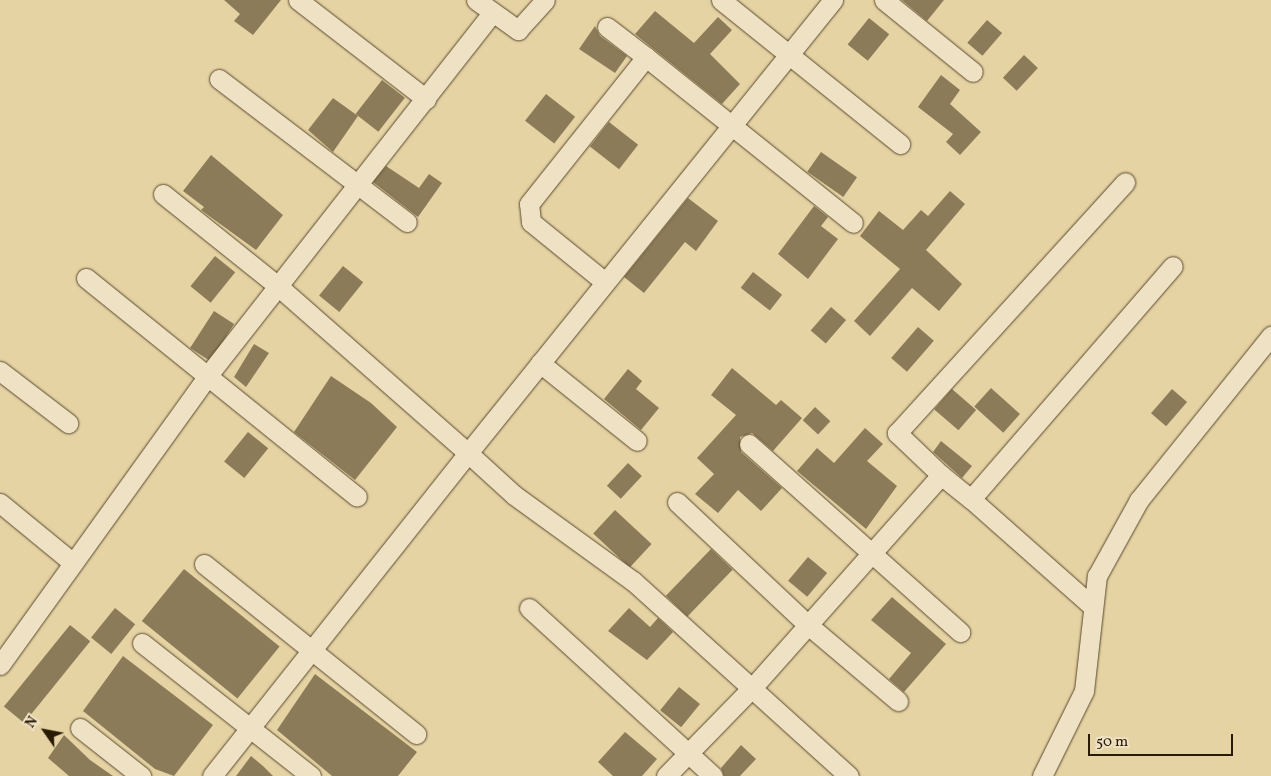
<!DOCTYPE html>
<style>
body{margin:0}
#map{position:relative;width:1271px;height:776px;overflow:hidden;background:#e6d3a4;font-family:Vollkorn,serif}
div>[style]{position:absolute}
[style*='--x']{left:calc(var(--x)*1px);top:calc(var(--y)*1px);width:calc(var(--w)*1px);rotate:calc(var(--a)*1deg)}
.building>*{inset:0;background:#8c7b58;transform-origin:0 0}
.roads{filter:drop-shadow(0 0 1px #59492d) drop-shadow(0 0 1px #59492d)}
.street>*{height:19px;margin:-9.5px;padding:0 9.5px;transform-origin:9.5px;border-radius:9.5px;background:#efe2c4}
span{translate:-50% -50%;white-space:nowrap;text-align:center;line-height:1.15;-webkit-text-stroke:4px #efe2c4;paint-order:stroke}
.north{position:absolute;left:20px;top:706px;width:50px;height:50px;-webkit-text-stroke:4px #efe2c4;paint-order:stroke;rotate:303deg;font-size:14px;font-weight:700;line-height:20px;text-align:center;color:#2a1b05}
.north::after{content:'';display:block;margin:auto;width:18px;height:22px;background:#2a1b05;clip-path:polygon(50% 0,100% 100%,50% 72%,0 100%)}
.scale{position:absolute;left:1088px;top:734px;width:145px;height:22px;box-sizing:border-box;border:2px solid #2a1b05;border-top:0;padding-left:6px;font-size:15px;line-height:18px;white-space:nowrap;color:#2a1b05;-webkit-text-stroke:4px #efe2c4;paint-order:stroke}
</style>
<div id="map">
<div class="building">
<div style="clip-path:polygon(224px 0,281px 0,253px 35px,234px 21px,240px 14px)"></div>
<div style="clip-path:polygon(902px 0,944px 0,927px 21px)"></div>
<div style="clip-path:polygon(655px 11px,694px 43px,718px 17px,732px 30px,710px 54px,740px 84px,722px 104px,635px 34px)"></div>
<div style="left:869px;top:18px;width:26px;height:34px;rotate:39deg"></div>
<div style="left:987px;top:20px;width:20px;height:30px;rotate:41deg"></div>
<div style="clip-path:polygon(595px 26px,600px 36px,627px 56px,615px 73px,579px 49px)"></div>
<div style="left:1024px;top:55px;width:19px;height:31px;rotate:43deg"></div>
<div style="clip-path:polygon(941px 75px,960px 90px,950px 104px,981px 132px,960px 155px,946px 142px,953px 134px,918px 107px)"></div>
<div style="left:382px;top:80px;width:29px;height:43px;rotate:38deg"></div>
<div style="left:546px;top:94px;width:37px;height:34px;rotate:38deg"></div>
<div style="clip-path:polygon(333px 98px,358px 116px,333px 152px,308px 130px)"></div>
<div style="left:609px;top:122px;width:37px;height:31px;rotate:38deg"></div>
<div style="left:821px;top:152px;width:44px;height:24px;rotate:35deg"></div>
<div style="clip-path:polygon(211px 155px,283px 215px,256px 250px,201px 210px,204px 207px,183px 191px)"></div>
<div style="clip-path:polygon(386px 166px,419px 188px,429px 174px,442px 183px,418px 217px,373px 182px)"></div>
<div style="clip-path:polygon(950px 191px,965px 204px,926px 250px,962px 284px,939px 311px,912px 288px,870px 336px,854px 321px,900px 269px,860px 236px,879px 211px,903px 230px,921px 210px,928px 216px)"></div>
<div style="clip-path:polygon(688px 198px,718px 221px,696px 251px,685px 242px,644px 293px,624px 277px)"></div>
<div style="clip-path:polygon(814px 206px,828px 217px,821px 226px,838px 239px,808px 279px,778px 254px)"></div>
<div style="left:215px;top:256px;width:26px;height:39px;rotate:39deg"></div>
<div style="left:343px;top:266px;width:26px;height:38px;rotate:39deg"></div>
<div style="left:753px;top:272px;width:37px;height:20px;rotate:38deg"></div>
<div style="left:831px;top:307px;width:20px;height:31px;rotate:41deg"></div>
<div style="left:214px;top:311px;width:24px;height:44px;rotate:33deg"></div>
<div style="left:918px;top:327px;width:21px;height:41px;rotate:41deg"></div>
<div style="clip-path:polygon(254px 344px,269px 353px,246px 387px,234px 377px)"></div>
<div style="clip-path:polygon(732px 368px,776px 405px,781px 400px,802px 418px,773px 451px,752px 433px,740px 437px,741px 452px,782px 488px,761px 511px,738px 490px,718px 513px,695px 494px,714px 474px,697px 458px,736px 415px,711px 395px)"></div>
<div style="clip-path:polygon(628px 369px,642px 381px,636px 389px,659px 408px,641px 430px,604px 399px)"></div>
<div style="clip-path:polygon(331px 376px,371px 403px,397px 427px,355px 480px,294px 432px)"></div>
<div style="left:991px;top:388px;width:39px;height:25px;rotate:42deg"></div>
<div style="left:952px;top:389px;width:32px;height:27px;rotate:41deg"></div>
<div style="left:1172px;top:389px;width:20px;height:32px;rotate:41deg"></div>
<div style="left:815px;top:407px;width:21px;height:18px;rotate:43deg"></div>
<div style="clip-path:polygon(865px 428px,883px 444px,867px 461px,897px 486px,866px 529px,797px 471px,817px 448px,834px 463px)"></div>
<div style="left:248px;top:432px;width:26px;height:38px;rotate:39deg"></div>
<div style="clip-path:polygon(941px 441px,972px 466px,962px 478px,933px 452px)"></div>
<div style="left:628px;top:463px;width:19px;height:31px;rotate:43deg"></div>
<div style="left:615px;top:510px;width:50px;height:32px;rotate:43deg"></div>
<div style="left:711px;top:549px;width:30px;height:65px;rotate:44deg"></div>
<div style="left:808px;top:557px;width:25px;height:31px;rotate:40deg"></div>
<div style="left:184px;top:569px;width:123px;height:67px;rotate:39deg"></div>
<div style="clip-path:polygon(892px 597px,946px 644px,904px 692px,889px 679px,911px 653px,871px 620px)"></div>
<div style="left:115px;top:608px;width:26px;height:38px;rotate:39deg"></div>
<div style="clip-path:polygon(629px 608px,650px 627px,658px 618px,673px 632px,647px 660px,608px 631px)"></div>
<div style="left:70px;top:625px;width:26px;height:105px;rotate:39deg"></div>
<div style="clip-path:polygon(123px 656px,213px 725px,174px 776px,155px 769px,83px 711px)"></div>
<div style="clip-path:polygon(315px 674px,417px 752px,398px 776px,332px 776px,277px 730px)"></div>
<div style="left:679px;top:687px;width:27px;height:30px;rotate:39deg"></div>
<div style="clip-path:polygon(625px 732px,657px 759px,642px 776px,613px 776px,598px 762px)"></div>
<div style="clip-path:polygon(64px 735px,90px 760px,113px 776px,69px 776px,48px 758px)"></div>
<div style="clip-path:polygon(741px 745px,756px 759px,740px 776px,724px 776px,721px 768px)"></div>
<div style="clip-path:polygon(251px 756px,263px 766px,273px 776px,236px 776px)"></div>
</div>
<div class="roads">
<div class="street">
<div style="--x:298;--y:0;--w:162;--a:37.7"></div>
<div style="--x:476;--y:0;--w:52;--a:35.5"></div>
<div style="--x:518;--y:30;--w:40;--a:-48"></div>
<div style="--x:721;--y:0;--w:230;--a:38.8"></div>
<div style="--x:884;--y:0;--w:114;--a:39"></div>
<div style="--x:607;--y:27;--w:49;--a:37.6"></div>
<div style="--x:219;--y:79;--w:236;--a:37.3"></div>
<div style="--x:163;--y:194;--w:149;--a:38.7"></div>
<div style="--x:279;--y:287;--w:252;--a:41.3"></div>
<div style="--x:468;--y:453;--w:582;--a:-51.14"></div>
<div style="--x:86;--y:278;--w:348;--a:38.9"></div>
<div style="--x:605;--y:282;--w:95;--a:-141"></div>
<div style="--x:531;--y:222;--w:18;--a:-96"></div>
<div style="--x:529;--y:204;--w:188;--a:-51.5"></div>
<div style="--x:646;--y:57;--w:265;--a:38.7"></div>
<div style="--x:540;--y:363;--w:124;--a:38.8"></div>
<div style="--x:0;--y:371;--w:86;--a:37.4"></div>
<div style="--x:749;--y:444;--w:283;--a:41.7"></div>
<div style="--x:941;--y:475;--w:38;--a:39"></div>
<div style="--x:971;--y:499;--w:308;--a:-49.1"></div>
<div style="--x:971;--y:499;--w:163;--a:41.5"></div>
<div style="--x:677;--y:502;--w:180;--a:43.2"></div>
<div style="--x:808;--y:625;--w:118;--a:40.2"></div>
<div style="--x:0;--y:503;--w:94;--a:39.4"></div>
<div style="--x:204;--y:564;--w:272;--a:38.7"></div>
<div style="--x:529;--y:608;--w:249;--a:42.4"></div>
<div style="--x:142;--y:643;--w:215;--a:38.2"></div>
<div style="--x:0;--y:665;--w:358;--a:-54.3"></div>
<div style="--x:209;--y:374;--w:457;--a:-51.9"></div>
<div style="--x:80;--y:728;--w:78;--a:38.2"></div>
<div style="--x:212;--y:776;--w:412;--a:-51.6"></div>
<div style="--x:468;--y:453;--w:62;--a:42.4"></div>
<div style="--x:514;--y:495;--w:147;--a:35.9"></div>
<div style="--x:633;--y:581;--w:291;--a:42.1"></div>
<div style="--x:666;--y:776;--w:123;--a:-45.7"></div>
<div style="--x:752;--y:688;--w:285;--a:-48.4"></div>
<div style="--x:941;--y:475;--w:61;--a:-136.3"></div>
<div style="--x:897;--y:433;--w:339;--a:-47.7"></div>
<div style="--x:1042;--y:776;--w:95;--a:-63.7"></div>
<div style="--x:1084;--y:691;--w:116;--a:-83.6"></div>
<div style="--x:1097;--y:576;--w:87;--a:-61.1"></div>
<div style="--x:1139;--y:500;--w:211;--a:-51.2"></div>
</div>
</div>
<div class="north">N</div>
<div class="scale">50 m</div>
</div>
